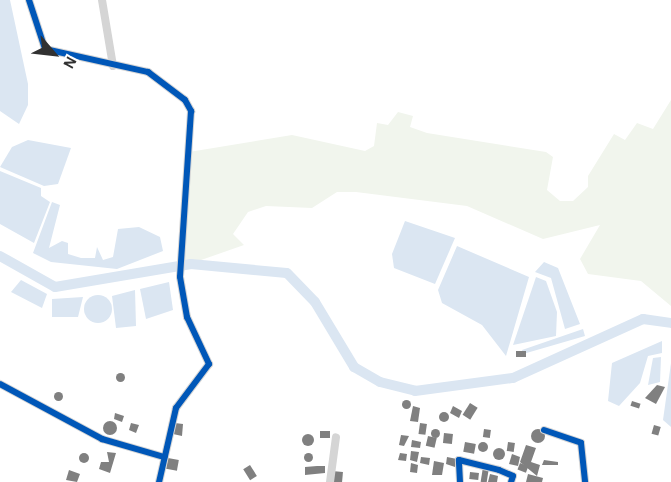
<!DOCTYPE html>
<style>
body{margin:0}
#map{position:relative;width:671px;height:482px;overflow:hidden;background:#fff;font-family:"Alegreya Sans",sans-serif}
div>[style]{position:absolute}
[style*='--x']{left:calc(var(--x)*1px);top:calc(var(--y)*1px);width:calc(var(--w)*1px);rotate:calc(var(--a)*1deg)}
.green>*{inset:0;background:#f1f5ed}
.water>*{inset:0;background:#dbe6f2}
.round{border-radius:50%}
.river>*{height:10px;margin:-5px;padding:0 5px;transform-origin:5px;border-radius:5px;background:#dbe6f2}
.building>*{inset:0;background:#808080;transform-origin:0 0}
.minor>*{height:8px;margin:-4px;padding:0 4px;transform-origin:4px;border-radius:4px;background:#d5d5d5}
.cycleway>*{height:6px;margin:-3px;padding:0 3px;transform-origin:3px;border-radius:3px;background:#0057b8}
span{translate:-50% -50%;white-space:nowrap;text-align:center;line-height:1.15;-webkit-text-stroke:6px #fff;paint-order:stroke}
.north{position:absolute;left:24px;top:24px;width:60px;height:60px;-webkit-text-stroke:4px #fff;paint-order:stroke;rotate:118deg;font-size:16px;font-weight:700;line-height:24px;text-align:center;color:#313131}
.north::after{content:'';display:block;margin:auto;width:21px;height:27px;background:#313131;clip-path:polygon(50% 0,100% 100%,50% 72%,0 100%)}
</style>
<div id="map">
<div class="green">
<div style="clip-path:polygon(671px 100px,671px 306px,641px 281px,588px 274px,580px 259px,600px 225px,543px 239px,467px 206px,356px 192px,337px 192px,312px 208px,266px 206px,248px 212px,233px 234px,244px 245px,184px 266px,189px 152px,292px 135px,365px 151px,374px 146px,377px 123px,388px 125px,398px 112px,413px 116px,410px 127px,427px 133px,546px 152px,553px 157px,547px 190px,560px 201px,573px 201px,588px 187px,588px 176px,614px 134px,625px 140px,637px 123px,653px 129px)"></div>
</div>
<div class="water">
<div style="clip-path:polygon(0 0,10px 0,28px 84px,28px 105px,19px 124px,0 111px)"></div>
<div style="clip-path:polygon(28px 140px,71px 148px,58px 184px,44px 186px,0 167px,12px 147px)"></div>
<div style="clip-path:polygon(0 171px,41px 188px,41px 196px,50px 202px,34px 243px,0 224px)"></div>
<div style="clip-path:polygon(52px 202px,60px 205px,49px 248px,62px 241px,68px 243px,68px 254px,81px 258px,95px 258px,97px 247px,103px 260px,113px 257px,118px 229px,139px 227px,160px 237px,163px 251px,117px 269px,51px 262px,33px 253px)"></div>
<div style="clip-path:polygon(405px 221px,455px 238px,435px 284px,394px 268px,392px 254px)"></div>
<div style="clip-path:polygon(457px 246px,529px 277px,506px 356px,482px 325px,442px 303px,438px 290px)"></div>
<div style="clip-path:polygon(544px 262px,558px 268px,580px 324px,565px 329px,551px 278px,535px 272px)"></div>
<div style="clip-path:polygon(536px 277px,546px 281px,557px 312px,556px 336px,513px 345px)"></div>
<div style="clip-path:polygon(21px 280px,47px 294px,42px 308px,11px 292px)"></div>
<div style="clip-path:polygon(169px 282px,173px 310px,146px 319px,140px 289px)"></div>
<div style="clip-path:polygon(135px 290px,136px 326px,116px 328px,112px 296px)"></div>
<div class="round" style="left:84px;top:295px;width:28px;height:28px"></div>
<div style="clip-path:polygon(83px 297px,78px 317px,52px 317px,52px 299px)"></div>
<div style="clip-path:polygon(583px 329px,585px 336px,523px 354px,522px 350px)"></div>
<div style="clip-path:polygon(662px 341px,662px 353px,648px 356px,640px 383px,619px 406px,608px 401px,612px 363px)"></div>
<div style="clip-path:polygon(661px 357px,660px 382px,648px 385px,653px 358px)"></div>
<div style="clip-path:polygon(671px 363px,671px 427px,663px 420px)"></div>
</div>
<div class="river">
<div style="--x:0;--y:256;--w:63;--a:29.4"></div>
<div style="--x:55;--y:287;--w:138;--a:-9.6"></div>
<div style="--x:191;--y:264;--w:96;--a:5.4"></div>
<div style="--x:287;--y:273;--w:40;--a:46"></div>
<div style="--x:315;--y:302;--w:76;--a:59"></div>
<div style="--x:354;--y:367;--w:30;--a:30"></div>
<div style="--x:380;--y:382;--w:36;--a:14"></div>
<div style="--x:415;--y:391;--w:99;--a:-7.6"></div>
<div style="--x:513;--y:378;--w:143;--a:-24.4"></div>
<div style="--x:643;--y:319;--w:28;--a:8"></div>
</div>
<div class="building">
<div style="left:526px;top:351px;width:6px;height:10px;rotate:90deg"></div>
<div class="round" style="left:115.5px;top:372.5px;width:9px;height:9px"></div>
<div style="clip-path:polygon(657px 385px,665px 387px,656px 404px,645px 398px)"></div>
<div class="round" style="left:53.5px;top:391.5px;width:9px;height:9px"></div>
<div class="round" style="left:401.5px;top:399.5px;width:9px;height:9px"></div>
<div style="left:632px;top:401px;width:9px;height:5px;rotate:18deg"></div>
<div style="left:470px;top:403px;width:9px;height:14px;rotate:32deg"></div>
<div style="clip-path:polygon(413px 406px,420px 408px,418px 422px,410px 421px)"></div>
<div style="clip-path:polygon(453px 406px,462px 411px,459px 418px,450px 413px)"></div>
<div class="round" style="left:439px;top:412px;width:10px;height:10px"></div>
<div style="clip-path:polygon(115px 413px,124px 416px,122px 422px,114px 419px)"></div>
<div class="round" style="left:103px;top:421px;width:14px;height:14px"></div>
<div style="clip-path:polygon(131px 423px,139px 425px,136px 433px,129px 430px)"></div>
<div style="clip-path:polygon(175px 423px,183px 424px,182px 436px,173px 434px)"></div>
<div style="left:420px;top:423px;width:7px;height:11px;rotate:8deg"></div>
<div style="left:654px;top:425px;width:7px;height:9px;rotate:16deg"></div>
<div class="round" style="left:430.5px;top:428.5px;width:9px;height:9px"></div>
<div style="left:484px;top:429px;width:7px;height:8px;rotate:8deg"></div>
<div class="round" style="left:531px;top:429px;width:14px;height:14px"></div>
<div style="left:320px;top:431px;width:10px;height:7px"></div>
<div style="left:444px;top:433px;width:9px;height:10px;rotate:6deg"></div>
<div class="round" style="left:302px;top:434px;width:12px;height:12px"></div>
<div style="clip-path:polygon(401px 435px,409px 436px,404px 446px,399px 445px)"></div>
<div style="left:428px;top:436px;width:9px;height:10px;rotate:13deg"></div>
<div style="clip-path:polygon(412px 440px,421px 442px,420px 448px,411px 447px)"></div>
<div class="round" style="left:478px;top:442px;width:10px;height:10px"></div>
<div style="left:465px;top:442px;width:11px;height:10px;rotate:10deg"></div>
<div style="left:508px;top:442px;width:7px;height:9px;rotate:8deg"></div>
<div style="clip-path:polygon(526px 445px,536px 448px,531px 462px,540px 465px,537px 476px,520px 462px)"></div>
<div class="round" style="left:493px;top:448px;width:12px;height:12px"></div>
<div style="clip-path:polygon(411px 451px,419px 452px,417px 462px,410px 460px)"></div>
<div style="clip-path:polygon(107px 452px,116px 453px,110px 473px,99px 469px,101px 462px,109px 462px)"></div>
<div class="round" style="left:303.5px;top:452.5px;width:9px;height:9px"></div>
<div style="clip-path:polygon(400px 453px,407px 454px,406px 461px,398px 460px)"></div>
<div class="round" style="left:79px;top:453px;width:10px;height:10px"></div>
<div style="clip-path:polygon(512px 454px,520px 457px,518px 466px,509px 464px)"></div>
<div style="clip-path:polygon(421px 457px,430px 458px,429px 465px,420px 463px)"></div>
<div style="clip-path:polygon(447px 457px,457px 459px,455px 467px,446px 464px)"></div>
<div style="left:168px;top:458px;width:11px;height:11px;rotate:10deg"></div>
<div style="clip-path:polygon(544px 460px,558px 462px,558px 465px,542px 465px)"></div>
<div style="clip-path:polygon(434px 461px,444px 463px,442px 475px,432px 475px)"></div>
<div style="clip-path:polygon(411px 463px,418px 465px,417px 473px,410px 472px)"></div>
<div style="left:520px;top:463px;width:9px;height:7px;rotate:21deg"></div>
<div style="left:250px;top:465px;width:13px;height:8px;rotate:58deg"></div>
<div style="clip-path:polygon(317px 466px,325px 466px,325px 473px,305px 475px,305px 467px)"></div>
<div style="left:483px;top:467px;width:6px;height:15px;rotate:9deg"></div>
<div style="clip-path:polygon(69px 470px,80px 474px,77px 482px,66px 480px)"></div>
<div style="left:332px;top:471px;width:11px;height:11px;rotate:5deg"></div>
<div style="left:470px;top:472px;width:9px;height:7px;rotate:6deg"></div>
<div style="clip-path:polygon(490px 474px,498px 476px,497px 482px,488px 482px)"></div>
<div style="clip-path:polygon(528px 474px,543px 478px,542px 482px,526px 482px)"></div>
</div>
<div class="minor">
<div style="--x:29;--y:0;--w:52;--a:71.9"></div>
<div style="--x:45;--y:49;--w:106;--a:12.6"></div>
<div style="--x:148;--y:72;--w:46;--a:37.1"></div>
<div style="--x:185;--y:100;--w:13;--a:61"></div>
<div style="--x:191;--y:111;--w:166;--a:93.8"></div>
<div style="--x:180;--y:277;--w:41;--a:80.1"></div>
<div style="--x:187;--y:317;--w:52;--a:64.9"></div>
<div style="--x:209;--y:364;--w:55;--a:126.9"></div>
<div style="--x:176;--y:408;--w:76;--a:102.9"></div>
<div style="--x:102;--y:0;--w:67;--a:80.5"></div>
<div style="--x:0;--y:384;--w:116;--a:28.3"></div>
<div style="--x:102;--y:439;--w:65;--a:16.2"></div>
<div style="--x:544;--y:430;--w:39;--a:19"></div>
<div style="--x:581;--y:443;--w:39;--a:84"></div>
<div style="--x:330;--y:482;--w:45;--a:-82.4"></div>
<div style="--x:460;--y:482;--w:22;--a:-93"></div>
<div style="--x:459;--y:460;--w:41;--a:14"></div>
<div style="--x:499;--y:470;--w:15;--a:23"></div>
<div style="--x:513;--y:476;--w:6;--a:108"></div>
</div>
<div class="cycleway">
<div style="--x:29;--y:0;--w:52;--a:71.9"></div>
<div style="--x:45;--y:49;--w:106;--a:12.6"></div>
<div style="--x:148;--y:72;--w:46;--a:37.1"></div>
<div style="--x:185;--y:100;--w:13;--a:61"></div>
<div style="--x:191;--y:111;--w:166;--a:93.8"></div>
<div style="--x:180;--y:277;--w:41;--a:80.1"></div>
<div style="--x:187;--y:317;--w:52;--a:64.9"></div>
<div style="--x:209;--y:364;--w:55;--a:126.9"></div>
<div style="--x:176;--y:408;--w:76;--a:102.9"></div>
<div style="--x:0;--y:384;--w:116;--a:28.3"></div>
<div style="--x:102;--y:439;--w:65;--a:16.2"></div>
<div style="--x:544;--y:430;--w:39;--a:19"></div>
<div style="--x:581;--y:443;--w:39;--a:84"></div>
<div style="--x:460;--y:482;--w:22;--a:-93"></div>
<div style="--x:459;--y:460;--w:41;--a:14"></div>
<div style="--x:499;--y:470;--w:15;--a:23"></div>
<div style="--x:513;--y:476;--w:6;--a:108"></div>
</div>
<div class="north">N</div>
</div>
